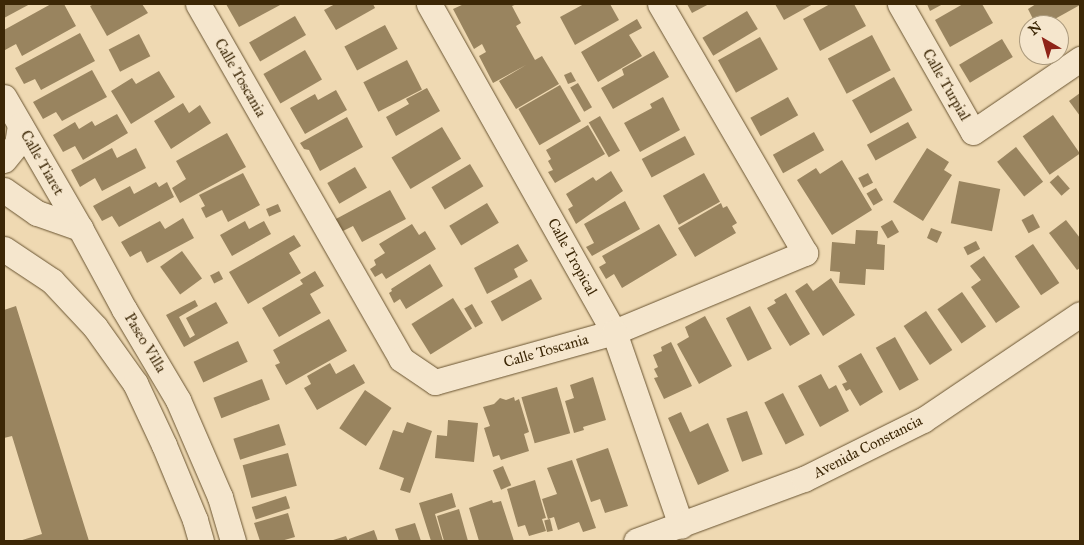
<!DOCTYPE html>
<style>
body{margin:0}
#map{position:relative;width:1084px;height:545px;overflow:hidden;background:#efd9b2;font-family:"IM FELL Great Primer",serif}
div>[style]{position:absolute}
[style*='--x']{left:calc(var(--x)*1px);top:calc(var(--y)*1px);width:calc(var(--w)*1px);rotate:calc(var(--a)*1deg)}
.building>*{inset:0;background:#99845f;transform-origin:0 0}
.roads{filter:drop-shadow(0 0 1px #695431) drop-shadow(0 0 1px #695431)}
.minor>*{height:25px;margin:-12.5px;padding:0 12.5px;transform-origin:12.5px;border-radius:12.5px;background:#f5e6cd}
span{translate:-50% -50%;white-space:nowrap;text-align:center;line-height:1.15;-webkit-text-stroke:5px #f5e6cd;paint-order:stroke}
.street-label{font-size:15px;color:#3c2706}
.frame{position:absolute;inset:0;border:5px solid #3c2706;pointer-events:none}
.north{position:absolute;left:1019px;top:15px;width:50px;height:50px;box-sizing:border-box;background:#f5e6cd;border:1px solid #ab9a7d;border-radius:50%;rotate:322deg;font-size:14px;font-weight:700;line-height:20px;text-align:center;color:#3c2706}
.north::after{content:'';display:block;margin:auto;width:18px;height:22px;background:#8f2418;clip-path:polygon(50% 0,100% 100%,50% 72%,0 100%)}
</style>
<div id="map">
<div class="building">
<div style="clip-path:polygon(4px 4px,30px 4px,4px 18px)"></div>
<div style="clip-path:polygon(51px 4px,64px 4px,76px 26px,22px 56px,16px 44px,5px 50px,4px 30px)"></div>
<div style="clip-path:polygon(94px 4px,142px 4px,148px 13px,107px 36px,90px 6px)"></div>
<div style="clip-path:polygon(226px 4px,282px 4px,239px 27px)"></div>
<div style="clip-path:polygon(335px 4px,373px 4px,375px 8px,336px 30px,324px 10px)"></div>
<div style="clip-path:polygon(464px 4px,517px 4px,512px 6px,521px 23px,516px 26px,535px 60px,542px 56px,559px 84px,516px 109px,499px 81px,526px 65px,493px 83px,479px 56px,486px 52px,482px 44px,474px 49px,453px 9px)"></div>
<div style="clip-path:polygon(584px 4px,610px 4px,619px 20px,575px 45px,560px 17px)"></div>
<div style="clip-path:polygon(687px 4px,709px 4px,692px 13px)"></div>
<div style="clip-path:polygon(775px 4px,813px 4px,784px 20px)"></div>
<div style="clip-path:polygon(830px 4px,854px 4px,866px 26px,820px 51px,803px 19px)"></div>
<div style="clip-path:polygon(927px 4px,943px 4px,930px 11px)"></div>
<div style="clip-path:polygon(963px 4px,982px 4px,993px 23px,950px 47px,935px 20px)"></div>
<div style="clip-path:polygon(1036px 4px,1080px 4px,1080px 5px,1044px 25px,1036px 25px,1028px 9px)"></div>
<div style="left:747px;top:11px;width:21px;height:52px;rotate:59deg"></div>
<div style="left:295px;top:16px;width:22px;height:53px;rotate:60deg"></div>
<div style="clip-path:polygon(637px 19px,642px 28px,629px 35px,642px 56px,598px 82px,581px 52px)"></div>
<div style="left:385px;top:25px;width:27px;height:46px;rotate:62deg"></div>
<div style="clip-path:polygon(80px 33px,95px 61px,41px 90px,35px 79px,24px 84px,15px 68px)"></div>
<div style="left:139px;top:34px;width:25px;height:34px;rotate:63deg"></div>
<div style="left:872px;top:35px;width:40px;height:50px;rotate:62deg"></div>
<div style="left:760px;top:37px;width:37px;height:48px;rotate:61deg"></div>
<div style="left:1002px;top:39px;width:21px;height:50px;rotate:59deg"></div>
<div style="left:305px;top:50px;width:34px;height:48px;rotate:60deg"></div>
<div style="clip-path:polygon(654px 51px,669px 77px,613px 109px,601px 88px,624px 75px,622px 69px)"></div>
<div style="left:407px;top:60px;width:33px;height:49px;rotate:63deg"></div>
<div style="clip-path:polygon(92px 70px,107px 97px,62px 121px,56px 112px,43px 119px,33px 102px)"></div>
<div style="clip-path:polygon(159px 71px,175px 97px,131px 124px,111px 91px,132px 78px,136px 84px)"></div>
<div style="clip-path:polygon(571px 72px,576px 81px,568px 84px,564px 75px)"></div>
<div style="left:894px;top:77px;width:38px;height:48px;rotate:61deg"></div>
<div style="left:578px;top:83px;width:28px;height:9px;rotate:60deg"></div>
<div style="left:560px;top:85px;width:42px;height:48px;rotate:60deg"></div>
<div style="clip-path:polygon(427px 88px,440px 111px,396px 136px,386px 117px,409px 104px,406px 99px)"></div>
<div style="clip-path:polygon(336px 90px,347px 110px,305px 134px,290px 108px,315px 94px,318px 100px)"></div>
<div style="clip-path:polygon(1080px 93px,1080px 116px,1069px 101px)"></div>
<div style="clip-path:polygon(663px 97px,680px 130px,640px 152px,624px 123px,652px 108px,650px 104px)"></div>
<div style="left:788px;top:97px;width:21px;height:43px;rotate:61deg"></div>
<div style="clip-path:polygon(183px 103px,189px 113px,200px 105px,211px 123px,171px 149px,154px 121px)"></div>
<div style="clip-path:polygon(117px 114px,128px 133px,83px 160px,75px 146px,63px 152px,53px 135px,75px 122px,79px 129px,92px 121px,95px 126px)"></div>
<div style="left:1053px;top:115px;width:47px;height:37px;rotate:55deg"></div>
<div style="left:600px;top:116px;width:40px;height:13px;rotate:60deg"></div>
<div style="clip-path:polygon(347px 117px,363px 147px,320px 171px,309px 150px,304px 149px,300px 143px)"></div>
<div style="left:908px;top:122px;width:18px;height:47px;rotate:61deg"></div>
<div style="clip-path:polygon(588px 125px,605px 154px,555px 183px,548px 172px,553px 170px,548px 161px,551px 159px,546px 150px)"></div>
<div style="left:442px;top:127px;width:37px;height:59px;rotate:59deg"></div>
<div style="left:814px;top:132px;width:21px;height:47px;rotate:61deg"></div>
<div style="clip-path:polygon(227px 133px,246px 167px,180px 203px,172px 188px,186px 179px,176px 161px)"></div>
<div style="left:685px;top:136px;width:21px;height:49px;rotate:62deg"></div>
<div style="left:1016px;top:147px;width:44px;height:24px;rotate:52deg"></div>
<div style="clip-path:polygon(112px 148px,117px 158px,136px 148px,146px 168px,102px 191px,95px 178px,80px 187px,71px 170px)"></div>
<div style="clip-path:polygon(927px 148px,949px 162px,944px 170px,952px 175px,923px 221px,893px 202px)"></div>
<div style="clip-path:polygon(842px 160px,872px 210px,832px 235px,797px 180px,816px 168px,820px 174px)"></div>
<div style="left:470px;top:164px;width:26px;height:45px;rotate:59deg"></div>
<div style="left:355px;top:167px;width:24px;height:32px;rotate:60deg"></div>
<div style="clip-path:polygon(611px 171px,623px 191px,576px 224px,568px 209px,573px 206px,566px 194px,593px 177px,596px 181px)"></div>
<div style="clip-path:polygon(243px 173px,260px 205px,228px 222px,222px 210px,206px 218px,201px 208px,205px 206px,199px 195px)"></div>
<div style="left:704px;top:173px;width:33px;height:47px;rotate:61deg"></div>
<div style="left:868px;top:173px;width:11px;height:11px;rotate:63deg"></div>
<div style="left:1058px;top:175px;width:18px;height:11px;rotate:49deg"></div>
<div style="left:959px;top:181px;width:42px;height:43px;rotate:11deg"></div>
<div style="clip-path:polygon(156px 182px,159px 187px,167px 182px,174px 197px,119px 227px,112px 216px,102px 221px,93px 206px,130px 186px,134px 194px)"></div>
<div style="left:876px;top:188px;width:14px;height:11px;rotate:60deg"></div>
<div style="clip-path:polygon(390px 190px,406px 219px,362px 242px,353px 226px,341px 232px,334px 220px)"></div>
<div style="clip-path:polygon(625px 201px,640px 229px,592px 256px,586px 247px,594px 243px,584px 224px)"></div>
<div style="left:487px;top:203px;width:23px;height:44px;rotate:59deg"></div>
<div style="clip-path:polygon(721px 203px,723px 208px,727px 206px,737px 223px,732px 226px,736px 233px,695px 257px,678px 228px)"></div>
<div style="left:278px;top:204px;width:8px;height:13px;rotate:67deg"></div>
<div style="left:1033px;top:214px;width:15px;height:13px;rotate:62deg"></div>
<div style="clip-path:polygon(183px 218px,194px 238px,147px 263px,141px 251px,130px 257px,121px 242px,160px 221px,165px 229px)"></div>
<div style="left:892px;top:220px;width:14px;height:13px;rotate:60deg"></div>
<div style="clip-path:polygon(1066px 220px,1080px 238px,1080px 268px,1077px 270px,1049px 233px)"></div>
<div style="clip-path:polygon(245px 221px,249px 229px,264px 221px,271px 234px,232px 256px,220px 235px)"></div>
<div style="clip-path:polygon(412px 224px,419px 235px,425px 231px,436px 249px,386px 279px,382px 273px,375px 277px,370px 269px,376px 265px,374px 260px,385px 253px,379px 244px)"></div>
<div style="clip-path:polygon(659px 224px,677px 255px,622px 288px,614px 274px,606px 279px,599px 267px,606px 263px,602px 256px)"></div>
<div style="clip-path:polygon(931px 228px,942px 232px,937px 243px,927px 238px)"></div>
<div style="clip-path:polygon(856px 230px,878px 231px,877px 244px,885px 245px,884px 270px,866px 269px,865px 285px,839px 283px,840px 272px,830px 271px,832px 242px,855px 244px)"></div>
<div style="clip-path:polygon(294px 235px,301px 246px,289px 253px,301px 273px,248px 304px,229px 272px)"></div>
<div style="left:976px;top:241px;width:9px;height:14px;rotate:63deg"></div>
<div style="clip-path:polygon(518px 244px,528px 261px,514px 269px,518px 277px,487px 294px,474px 268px)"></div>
<div style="left:1033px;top:244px;width:47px;height:22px;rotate:56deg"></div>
<div style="left:182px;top:251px;width:34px;height:27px;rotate:54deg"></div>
<div style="clip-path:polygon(984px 256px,1020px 307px,996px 323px,971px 287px,981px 280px,970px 266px)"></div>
<div style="clip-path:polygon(430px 264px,443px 286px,406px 309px,400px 299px,394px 303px,389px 293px,392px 291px,391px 289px)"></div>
<div style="left:219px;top:271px;width:9px;height:10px;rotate:63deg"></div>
<div style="clip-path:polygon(315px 271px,324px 286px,310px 294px,321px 313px,279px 337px,262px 308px,303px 284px,300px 280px)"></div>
<div style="clip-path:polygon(831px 278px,855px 315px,823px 336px,795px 291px,807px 283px,813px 291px)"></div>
<div style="left:531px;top:279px;width:23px;height:46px;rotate:61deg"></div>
<div style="left:962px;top:292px;width:42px;height:30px;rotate:55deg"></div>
<div style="clip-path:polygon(786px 293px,810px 334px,790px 346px,767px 308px,776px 303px,774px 300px)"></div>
<div style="left:453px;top:298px;width:36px;height:49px;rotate:58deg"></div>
<div style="clip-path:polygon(195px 300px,198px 306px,179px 317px,190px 338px,195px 335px,186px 318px,216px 302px,228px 323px,184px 347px,166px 315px)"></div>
<div style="left:472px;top:304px;width:22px;height:9px;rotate:60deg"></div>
<div style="clip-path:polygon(16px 306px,89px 541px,19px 541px,42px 534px,12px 436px,4px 438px,4px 310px)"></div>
<div style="left:750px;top:306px;width:48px;height:27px;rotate:63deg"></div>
<div style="left:926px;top:311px;width:47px;height:27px;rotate:56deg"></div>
<div style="clip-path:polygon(705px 316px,732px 366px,699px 384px,677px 344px,689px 337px,685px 327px)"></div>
<div style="clip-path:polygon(329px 319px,347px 351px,286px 385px,275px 365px,280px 363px,273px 350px)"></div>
<div style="left:895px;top:337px;width:49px;height:22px;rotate:61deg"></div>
<div style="left:238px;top:341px;width:23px;height:49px;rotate:65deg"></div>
<div style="clip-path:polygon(671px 342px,692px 386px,664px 399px,654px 378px,658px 377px,654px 369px,658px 367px,653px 355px,662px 351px,661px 347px)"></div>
<div style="clip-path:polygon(861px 353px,883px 392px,860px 406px,850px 389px,846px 391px,842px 384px,847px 382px,838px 366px)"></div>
<div style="clip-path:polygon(330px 363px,336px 374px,354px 364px,365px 383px,317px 410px,304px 388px,311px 384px,307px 376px)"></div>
<div style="clip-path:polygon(821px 374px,829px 389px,836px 385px,849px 411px,820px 427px,798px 386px)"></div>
<div style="clip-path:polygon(593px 377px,606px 420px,583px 427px,584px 430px,574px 433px,565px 401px,574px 398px,570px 385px)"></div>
<div style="left:262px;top:379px;width:22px;height:52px;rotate:69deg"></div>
<div style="left:557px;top:387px;width:48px;height:37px;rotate:74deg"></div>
<div style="left:365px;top:390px;width:32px;height:46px;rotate:34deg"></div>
<div style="left:783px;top:393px;width:47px;height:21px;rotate:63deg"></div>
<div style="clip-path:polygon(514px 397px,515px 401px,519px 399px,529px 432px,524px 434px,529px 451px,501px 460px,499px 455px,493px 457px,484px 428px,490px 426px,483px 407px,494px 404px,500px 398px,506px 400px)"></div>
<div style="left:747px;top:411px;width:46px;height:22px;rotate:70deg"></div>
<div style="clip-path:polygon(681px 412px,690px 432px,708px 423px,729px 471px,698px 485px,668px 418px)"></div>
<div style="clip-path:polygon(448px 420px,478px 423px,474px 462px,435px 458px,437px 435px,447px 436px)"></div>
<div style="clip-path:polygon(407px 422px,432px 431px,410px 493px,400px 490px,404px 478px,379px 469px,393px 430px,403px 433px)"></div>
<div style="left:279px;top:424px;width:22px;height:48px;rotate:72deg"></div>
<div style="clip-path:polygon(608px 448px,628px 506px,605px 513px,600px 499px,591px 502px,576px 459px)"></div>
<div style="left:288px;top:453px;width:34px;height:47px;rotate:75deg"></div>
<div style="clip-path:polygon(572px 460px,596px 528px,583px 532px,579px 522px,558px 530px,554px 517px,548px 519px,542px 499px,557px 494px,547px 468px)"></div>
<div style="left:503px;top:466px;width:21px;height:11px;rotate:67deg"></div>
<div style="clip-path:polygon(535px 480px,546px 518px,542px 519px,546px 531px,529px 536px,525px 525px,518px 527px,507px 489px)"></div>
<div style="clip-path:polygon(452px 493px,456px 507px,435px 514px,443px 541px,431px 541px,419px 503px)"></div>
<div style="left:286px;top:496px;width:13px;height:36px;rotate:72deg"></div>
<div style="clip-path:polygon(492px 500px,493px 503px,501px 501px,514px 541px,479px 541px,469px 508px)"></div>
<div style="clip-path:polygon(459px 509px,468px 541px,444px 541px,437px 516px)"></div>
<div style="clip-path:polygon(288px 513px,295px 537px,281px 541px,260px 541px,254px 523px)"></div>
<div style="left:550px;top:519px;width:12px;height:6px;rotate:76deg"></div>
<div style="clip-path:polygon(415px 523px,421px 541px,399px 541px,395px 529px)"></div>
<div style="clip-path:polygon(374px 530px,378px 541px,349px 541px,349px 539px)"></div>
<div style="clip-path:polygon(346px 536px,348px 541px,330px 541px)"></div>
</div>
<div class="roads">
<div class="minor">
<div style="--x:198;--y:4;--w:409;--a:60.2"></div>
<div style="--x:401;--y:359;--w:41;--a:34.1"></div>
<div style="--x:435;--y:382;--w:186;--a:-15.6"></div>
<div style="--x:614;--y:332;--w:207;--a:-22.5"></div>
<div style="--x:805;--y:253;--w:288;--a:-120.2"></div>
<div style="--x:429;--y:4;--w:377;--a:60.6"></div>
<div style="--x:614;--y:332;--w:205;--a:70.9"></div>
<div style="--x:900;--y:4;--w:147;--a:60.3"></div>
<div style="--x:973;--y:132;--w:130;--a:-34.3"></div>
<div style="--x:4;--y:97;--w:151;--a:59.9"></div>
<div style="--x:4;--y:160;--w:21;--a:-51"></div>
<div style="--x:17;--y:144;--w:19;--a:-81"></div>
<div style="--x:4;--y:190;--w:40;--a:34.9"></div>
<div style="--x:37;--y:213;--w:46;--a:19.2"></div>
<div style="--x:80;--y:228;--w:92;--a:61.5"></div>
<div style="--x:124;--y:309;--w:106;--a:59.3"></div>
<div style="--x:178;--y:400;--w:106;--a:66.6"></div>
<div style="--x:220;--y:497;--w:46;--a:73.5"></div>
<div style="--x:4;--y:249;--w:58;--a:33.7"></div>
<div style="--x:52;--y:281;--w:63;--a:46.9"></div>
<div style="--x:95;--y:327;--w:69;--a:54.5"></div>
<div style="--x:135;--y:383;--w:68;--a:64.9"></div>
<div style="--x:164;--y:445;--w:81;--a:67.5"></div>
<div style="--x:195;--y:520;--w:22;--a:74"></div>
<div style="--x:636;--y:541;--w:179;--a:-20.3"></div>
<div style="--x:804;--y:479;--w:133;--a:-26.4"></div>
<div style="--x:923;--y:420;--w:189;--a:-34"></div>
</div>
</div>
<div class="street-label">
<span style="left:240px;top:78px;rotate:60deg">Calle Toscania</span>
<span style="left:946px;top:85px;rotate:60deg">Calle Turpial</span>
<span style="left:42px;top:163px;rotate:60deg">Calle Tiaret</span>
<span style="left:572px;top:257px;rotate:61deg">Calle Tropical</span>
<span style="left:145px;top:343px;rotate:59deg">Paseo Villa</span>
<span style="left:546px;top:351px;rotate:-16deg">Calle Toscania</span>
<span style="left:868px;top:447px;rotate:-27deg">Avenida Constancia</span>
</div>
<div class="frame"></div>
<div class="north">N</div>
</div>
